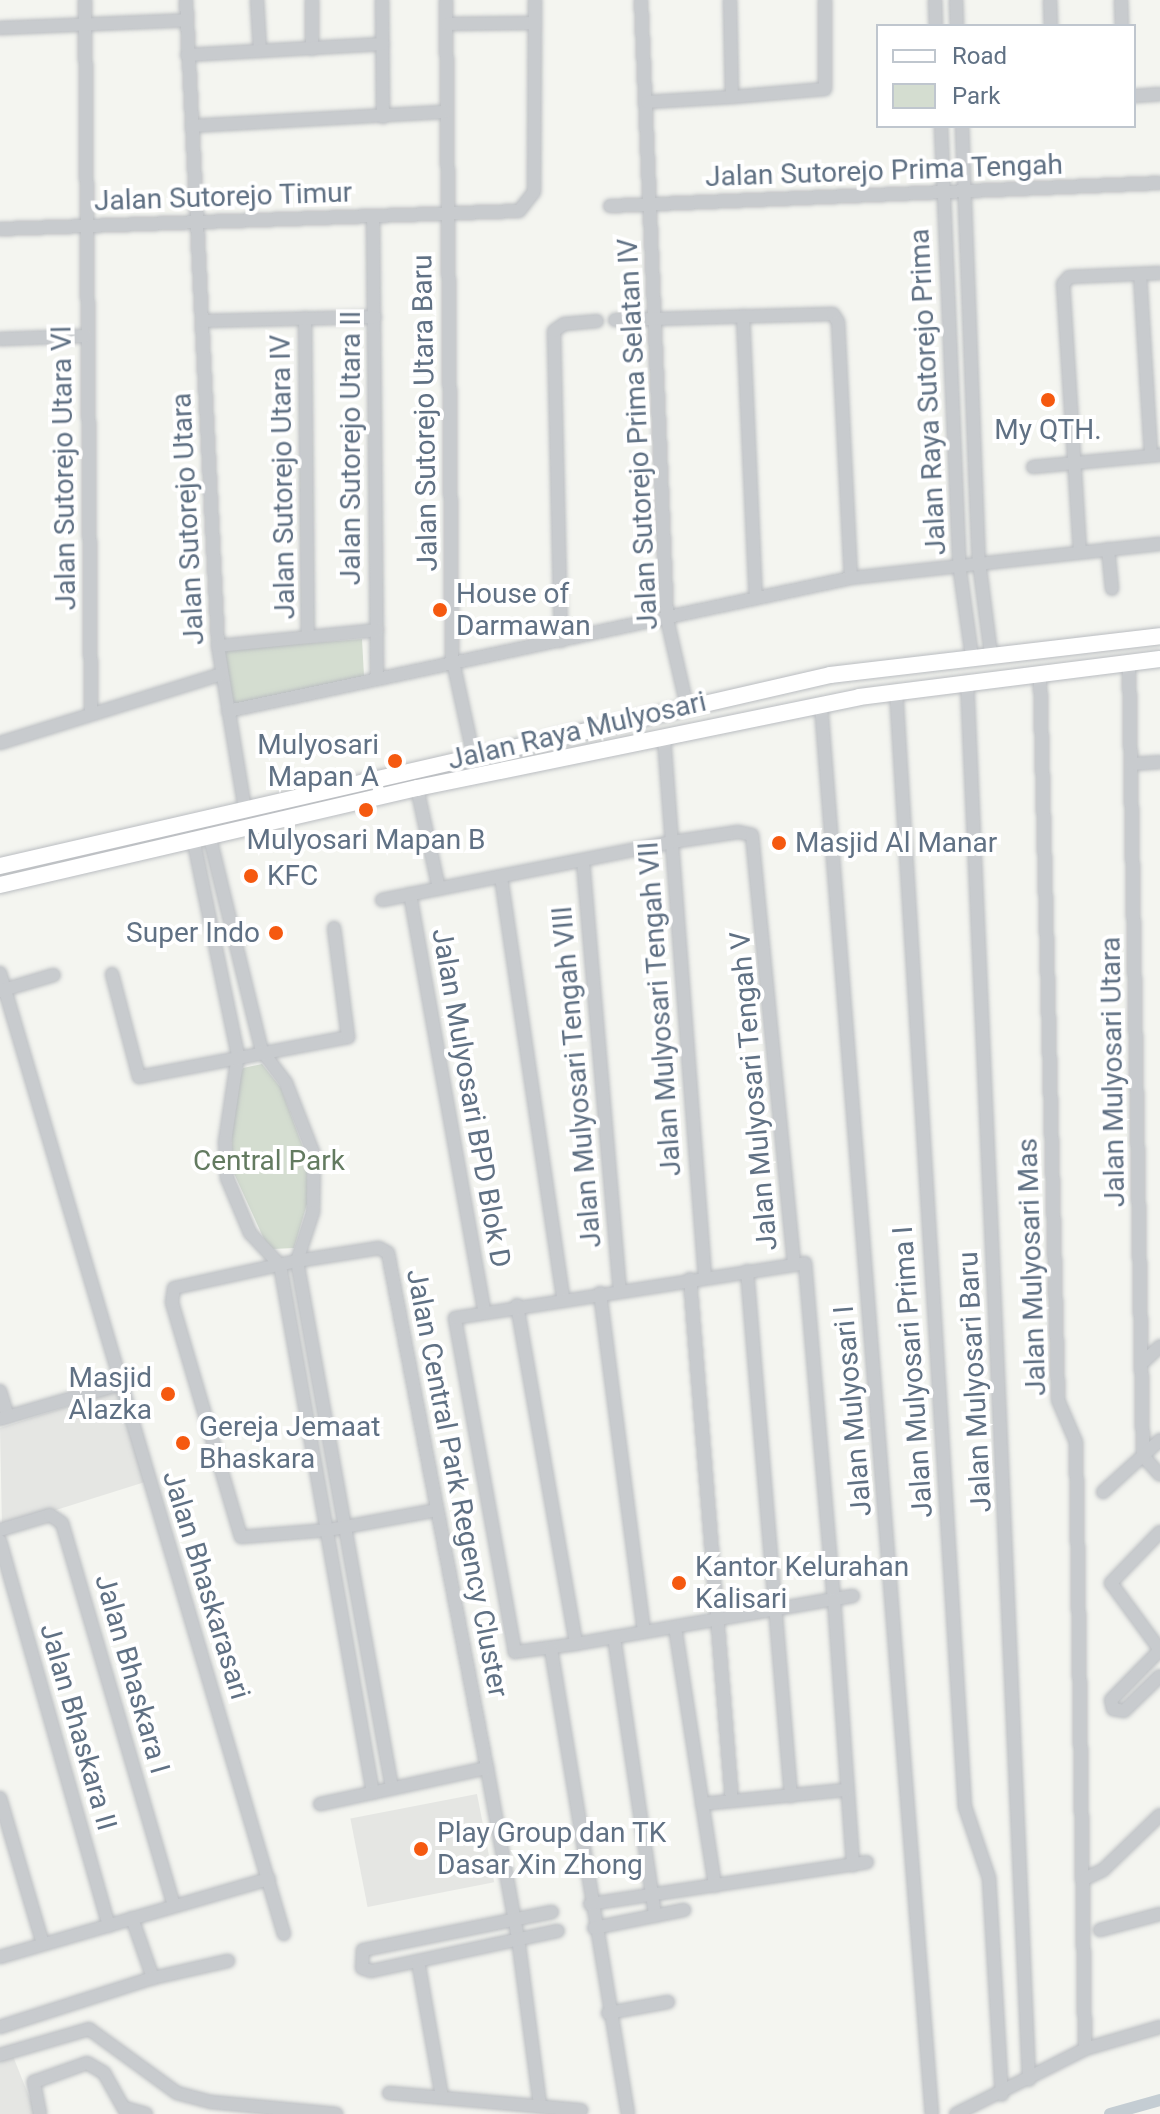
<!DOCTYPE html>
<style>
body{margin:0}
#map{position:relative;width:1160px;height:2114px;overflow:hidden;background:#f4f5f0;font-family:Roboto,sans-serif}
div>[style]{position:absolute}
[style*='--x']{left:calc(var(--x)*1px);top:calc(var(--y)*1px);width:calc(var(--w)*1px);rotate:calc(var(--a)*1deg)}
.built>*{inset:0;background:#e5e6e3;transform-origin:0 0}
.green>*{inset:0;background:#d4ddd0}
.canal>*{height:12px;margin:-6px;padding:0 6px;transform-origin:6px;border-radius:6px;background:#c4cdd3}
.roads{filter:drop-shadow(0 0 2px #babdc1) drop-shadow(0 0 2px #babdc1)}
.minor>*{height:12px;margin:-6px;padding:0 6px;transform-origin:6px;border-radius:6px;background:#c8cbce}
.major>*{height:16px;margin:-8px;padding:0 8px;transform-origin:8px;border-radius:8px;background:#fff}
.dots>*{width:22px;height:22px;translate:-50% -50%;box-sizing:border-box;border:4px solid #fff;border-radius:50%}
span{translate:-50% -50%;white-space:nowrap;text-align:center;line-height:1.15;-webkit-text-stroke:8px #fff;paint-order:stroke}
.street-label{font-size:28px;color:#607184}
.poi-label{font-size:28px;color:#607184}
.left{translate:0 -50%;text-align:left}
.right{translate:-100% -50%;text-align:right}
.park-label{font-size:28px;color:#637b60}
.legend{position:absolute;left:876px;top:24px;width:260px;height:104px;box-sizing:border-box;background:#fff;border:2px solid #bfc6ce;margin:0;padding:10px 14px;list-style:none;font-size:24px;color:#607184}
.legend li{display:flex;align-items:center;gap:16px;height:40px}
.legend b{width:40px;border:2px solid #bfc6ce}
</style>
<div id="map">
<div class="built">
<div style="clip-path:polygon(116px 1391px,145px 1482px,2px 1527px,0 1428px)"></div>
<div style="left:477px;top:1794px;width:90px;height:129px;rotate:79deg"></div>
<div style="clip-path:polygon(13px 2056px,36px 2114px,0 2114px,0 2060px)"></div>
</div>
<div class="green">
<div style="clip-path:polygon(362px 639px,364px 676px,232px 705px,222px 650px)"></div>
<div style="clip-path:polygon(262px 1064px,281px 1088px,307px 1158px,307px 1204px,294px 1248px,273px 1249px,264px 1239px,232px 1169px,232px 1116px,238px 1083px,243px 1068px)"></div>
</div>
<div class="canal">
<div style="--x:1110;--y:2114;--w:52;--a:-15.6"></div>
</div>
<div class="roads">
<div class="minor">
<div style="--x:85;--y:0;--w:711;--a:89.52"></div>
<div style="--x:186;--y:0;--w:647;--a:87.16"></div>
<div style="--x:218;--y:646;--w:165;--a:80.6"></div>
<div style="--x:257;--y:0;--w:51;--a:86.6"></div>
<div style="--x:312;--y:0;--w:49;--a:90"></div>
<div style="--x:382;--y:0;--w:117;--a:89.5"></div>
<div style="--x:446;--y:0;--w:657;--a:89.48"></div>
<div style="--x:452;--y:657;--w:98;--a:77.7"></div>
<div style="--x:641;--y:0;--w:620;--a:87.59"></div>
<div style="--x:667;--y:619;--w:89;--a:77.1"></div>
<div style="--x:935;--y:0;--w:26;--a:88"></div>
<div style="--x:956;--y:0;--w:26;--a:88"></div>
<div style="--x:1050;--y:0;--w:26;--a:88"></div>
<div style="--x:1121;--y:0;--w:26;--a:88"></div>
<div style="--x:447;--y:24;--w:88;--a:-0.7"></div>
<div style="--x:0;--y:28;--w:187;--a:-2.4"></div>
<div style="--x:187;--y:55;--w:196;--a:-3.2"></div>
<div style="--x:1134;--y:96;--w:26;--a:-4"></div>
<div style="--x:732;--y:97;--w:93;--a:-4.9"></div>
<div style="--x:825;--y:89;--w:89;--a:-90"></div>
<div style="--x:647;--y:102;--w:85;--a:-3.4"></div>
<div style="--x:732;--y:97;--w:97;--a:-91.2"></div>
<div style="--x:192;--y:126;--w:254;--a:-3.2"></div>
<div style="--x:941;--y:126;--w:438;--a:87.6"></div>
<div style="--x:959;--y:564;--w:93;--a:82"></div>
<div style="--x:962;--y:126;--w:436;--a:87.8"></div>
<div style="--x:979;--y:562;--w:93;--a:82.6"></div>
<div style="--x:610;--y:206;--w:550;--a:-2.39"></div>
<div style="--x:373;--y:218;--w:459;--a:89.5"></div>
<div style="--x:0;--y:229;--w:519;--a:-1.99"></div>
<div style="--x:519;--y:211;--w:24;--a:-52"></div>
<div style="--x:534;--y:192;--w:192;--a:-89.7"></div>
<div style="--x:1140;--y:274;--w:181;--a:86.5"></div>
<div style="--x:743;--y:316;--w:282;--a:87.4"></div>
<div style="--x:305;--y:318;--w:318;--a:89.5"></div>
<div style="--x:615;--y:320;--w:218;--a:-1.6"></div>
<div style="--x:833;--y:314;--w:9;--a:58"></div>
<div style="--x:838;--y:322;--w:256;--a:87.1"></div>
<div style="--x:202;--y:321;--w:173;--a:-1.3"></div>
<div style="--x:0;--y:339;--w:86;--a:-2"></div>
<div style="--x:1033;--y:467;--w:128;--a:-5.4"></div>
<div style="--x:1108;--y:549;--w:40;--a:84.3"></div>
<div style="--x:1080;--y:552;--w:269;--a:-93.6"></div>
<div style="--x:1063;--y:284;--w:9;--a:-49"></div>
<div style="--x:1069;--y:277;--w:91;--a:-2.5"></div>
<div style="--x:561;--y:641;--w:310;--a:-91.3"></div>
<div style="--x:554;--y:331;--w:12;--a:-35"></div>
<div style="--x:564;--y:324;--w:33;--a:-5"></div>
<div style="--x:218;--y:646;--w:160;--a:-5.7"></div>
<div style="--x:1129;--y:663;--w:793;--a:88.99"></div>
<div style="--x:1143;--y:1456;--w:25;--a:48"></div>
<div style="--x:1040;--y:672;--w:728;--a:88.58"></div>
<div style="--x:1058;--y:1400;--w:46;--a:66.8"></div>
<div style="--x:1076;--y:1442;--w:607;--a:89.15"></div>
<div style="--x:967;--y:681;--w:1400;--a:87.46"></div>
<div style="--x:896;--y:690;--w:1119;--a:86.47"></div>
<div style="--x:965;--y:1807;--w:75;--a:71.3"></div>
<div style="--x:989;--y:1878;--w:217;--a:86.6"></div>
<div style="--x:821;--y:705;--w:1413;--a:85.5"></div>
<div style="--x:228;--y:711;--w:637;--a:-12.05"></div>
<div style="--x:851;--y:578;--w:311;--a:-6.3"></div>
<div style="--x:664;--y:738;--w:541;--a:85.65"></div>
<div style="--x:0;--y:743;--w:232;--a:-17.3"></div>
<div style="--x:1132;--y:764;--w:28;--a:-4"></div>
<div style="--x:417;--y:788;--w:103;--a:77.7"></div>
<div style="--x:209;--y:834;--w:223;--a:76.3"></div>
<div style="--x:262;--y:1051;--w:40;--a:53"></div>
<div style="--x:286;--y:1083;--w:77;--a:68.7"></div>
<div style="--x:314;--y:1155;--w:57;--a:91"></div>
<div style="--x:313;--y:1212;--w:52;--a:108.1"></div>
<div style="--x:297;--y:1261;--w:535;--a:79.78"></div>
<div style="--x:193;--y:838;--w:222;--a:78.3"></div>
<div style="--x:238;--y:1055;--w:88;--a:98.5"></div>
<div style="--x:225;--y:1142;--w:36;--a:87"></div>
<div style="--x:227;--y:1178;--w:60;--a:67.3"></div>
<div style="--x:250;--y:1233;--w:44;--a:46.8"></div>
<div style="--x:280;--y:1265;--w:536;--a:80.01"></div>
<div style="--x:583;--y:861;--w:431;--a:85.1"></div>
<div style="--x:501;--y:877;--w:426;--a:81.6"></div>
<div style="--x:410;--y:894;--w:424;--a:79.9"></div>
<div style="--x:382;--y:900;--w:296;--a:-11.3"></div>
<div style="--x:672;--y:842;--w:67;--a:-8.6"></div>
<div style="--x:738;--y:832;--w:14;--a:12"></div>
<div style="--x:752;--y:835;--w:431;--a:84.4"></div>
<div style="--x:0;--y:973;--w:1002;--a:73.54"></div>
<div style="--x:112;--y:974;--w:106;--a:75.3"></div>
<div style="--x:139;--y:1077;--w:213;--a:-10.8"></div>
<div style="--x:348;--y:1037;--w:110;--a:-97.3"></div>
<div style="--x:0;--y:991;--w:56;--a:-16.5"></div>
<div style="--x:747;--y:1271;--w:527;--a:85.21"></div>
<div style="--x:690;--y:1279;--w:524;--a:85.4"></div>
<div style="--x:600;--y:1293;--w:342;--a:82.6"></div>
<div style="--x:517;--y:1305;--w:344;--a:80.1"></div>
<div style="--x:1141;--y:1364;--w:26;--a:-43"></div>
<div style="--x:0;--y:1391;--w:27;--a:73"></div>
<div style="--x:0;--y:1419;--w:126;--a:-16.1"></div>
<div style="--x:1103;--y:1492;--w:77;--a:-42.4"></div>
<div style="--x:437;--y:1510;--w:111;--a:169.6"></div>
<div style="--x:328;--y:1530;--w:87;--a:175.4"></div>
<div style="--x:241;--y:1537;--w:245;--a:-106.4"></div>
<div style="--x:172;--y:1302;--w:14;--a:-82"></div>
<div style="--x:174;--y:1288;--w:126;--a:-12.4"></div>
<div style="--x:297;--y:1261;--w:83;--a:-9"></div>
<div style="--x:379;--y:1248;--w:10;--a:29"></div>
<div style="--x:388;--y:1253;--w:524;--a:79.12"></div>
<div style="--x:487;--y:1768;--w:173;--a:79.7"></div>
<div style="--x:518;--y:1938;--w:167;--a:82.5"></div>
<div style="--x:0;--y:1530;--w:52;--a:-16.7"></div>
<div style="--x:50;--y:1515;--w:14;--a:34"></div>
<div style="--x:62;--y:1523;--w:398;--a:73.7"></div>
<div style="--x:1160;--y:1532;--w:71;--a:133.9"></div>
<div style="--x:1111;--y:1583;--w:83;--a:53.8"></div>
<div style="--x:0;--y:1541;--w:400;--a:74.2"></div>
<div style="--x:853;--y:1596;--w:19;--a:171"></div>
<div style="--x:834;--y:1599;--w:117;--a:170.1"></div>
<div style="--x:719;--y:1619;--w:145;--a:170.1"></div>
<div style="--x:576;--y:1644;--w:62;--a:172.5"></div>
<div style="--x:515;--y:1652;--w:339;--a:-100.2"></div>
<div style="--x:455;--y:1318;--w:354;--a:-8.9"></div>
<div style="--x:805;--y:1263;--w:337;--a:85.1"></div>
<div style="--x:834;--y:1599;--w:267;--a:85.9"></div>
<div style="--x:675;--y:1627;--w:262;--a:81.2"></div>
<div style="--x:614;--y:1637;--w:282;--a:81.6"></div>
<div style="--x:551;--y:1649;--w:471;--a:80.6"></div>
<div style="--x:1160;--y:1650;--w:70;--a:134.4"></div>
<div style="--x:1111;--y:1700;--w:9;--a:77"></div>
<div style="--x:1113;--y:1709;--w:11;--a:10"></div>
<div style="--x:1124;--y:1711;--w:50;--a:-44.2"></div>
<div style="--x:0;--y:1798;--w:152;--a:73.6"></div>
<div style="--x:320;--y:1804;--w:171;--a:-12.2"></div>
<div style="--x:702;--y:1804;--w:145;--a:-5.6"></div>
<div style="--x:1086;--y:1878;--w:19;--a:-25"></div>
<div style="--x:1103;--y:1870;--w:79;--a:-44"></div>
<div style="--x:590;--y:1904;--w:280;--a:-8.6"></div>
<div style="--x:552;--y:1912;--w:193;--a:168.6"></div>
<div style="--x:363;--y:1950;--w:18;--a:93"></div>
<div style="--x:362;--y:1968;--w:9;--a:18"></div>
<div style="--x:371;--y:1971;--w:191;--a:-12.1"></div>
<div style="--x:132;--y:1918;--w:64;--a:70.7"></div>
<div style="--x:594;--y:1928;--w:92;--a:-11.3"></div>
<div style="--x:1100;--y:1930;--w:62;--a:-14.9"></div>
<div style="--x:0;--y:1957;--w:280;--a:-16.2"></div>
<div style="--x:418;--y:1961;--w:138;--a:80"></div>
<div style="--x:608;--y:2013;--w:61;--a:-10.4"></div>
<div style="--x:0;--y:2027;--w:161;--a:-17.8"></div>
<div style="--x:153;--y:1978;--w:77;--a:-12.8"></div>
<div style="--x:0;--y:2055;--w:93;--a:-16.3"></div>
<div style="--x:89;--y:2029;--w:109;--a:36"></div>
<div style="--x:177;--y:2093;--w:35;--a:15"></div>
<div style="--x:211;--y:2102;--w:126;--a:5.5"></div>
<div style="--x:389;--y:2093;--w:193;--a:5.1"></div>
<div style="--x:125;--y:2108;--w:22;--a:16"></div>
<div style="--x:40;--y:2114;--w:33;--a:-101"></div>
<div style="--x:34;--y:2082;--w:56;--a:-19.7"></div>
<div style="--x:87;--y:2063;--w:20;--a:30"></div>
<div style="--x:104;--y:2073;--w:47;--a:60.7"></div>
<div style="--x:956;--y:2114;--w:144;--a:-26.7"></div>
<div style="--x:1085;--y:2049;--w:78;--a:-16.3"></div>
</div>
<div class="major">
<div style="--x:0;--y:866;--w:852;--a:-12.96"></div>
<div style="--x:830;--y:675;--w:332;--a:-6.7"></div>
<div style="--x:0;--y:885;--w:428;--a:-13.1"></div>
<div style="--x:417;--y:788;--w:451;--a:-11.6"></div>
<div style="--x:859;--y:697;--w:303;--a:-7.2"></div>
</div>
</div>
<div class="dots">
<div style="left:1048px;top:400px;background:#f55910"></div>
<div style="left:440px;top:610px;background:#f55910"></div>
<div style="left:395px;top:761px;background:#f55910"></div>
<div style="left:366px;top:810px;background:#f55910"></div>
<div style="left:779px;top:843px;background:#f55910"></div>
<div style="left:251px;top:876px;background:#f55910"></div>
<div style="left:276px;top:933px;background:#f55910"></div>
<div style="left:168px;top:1394px;background:#f55910"></div>
<div style="left:183px;top:1443px;background:#f55910"></div>
<div style="left:679px;top:1583px;background:#f55910"></div>
<div style="left:421px;top:1849px;background:#f55910"></div>
</div>
<div class="street-label">
<span style="left:884px;top:171px;rotate:-2deg">Jalan Sutorejo Prima Tengah</span>
<span style="left:223px;top:197px;rotate:-2deg">Jalan Sutorejo Timur</span>
<span style="left:928px;top:392px;rotate:-93deg">Jalan Raya Sutorejo Prima</span>
<span style="left:425px;top:413px;rotate:-91deg">Jalan Sutorejo Utara Baru</span>
<span style="left:638px;top:434px;rotate:-93deg">Jalan Sutorejo Prima Selatan IV</span>
<span style="left:351px;top:448px;rotate:-90deg">Jalan Sutorejo Utara II</span>
<span style="left:64px;top:468px;rotate:-91deg">Jalan Sutorejo Utara VI</span>
<span style="left:283px;top:477px;rotate:-91deg">Jalan Sutorejo Utara IV</span>
<span style="left:188px;top:519px;rotate:-93deg">Jalan Sutorejo Utara</span>
<span style="left:577px;top:731px;rotate:-13deg">Jalan Raya Mulyosari</span>
<span style="left:660px;top:1009px;rotate:-94deg">Jalan Mulyosari Tengah VII</span>
<span style="left:1113px;top:1072px;rotate:-91deg">Jalan Mulyosari Utara</span>
<span style="left:577px;top:1077px;rotate:-95deg">Jalan Mulyosari Tengah VIII</span>
<span style="left:754px;top:1091px;rotate:-95deg">Jalan Mulyosari Tengah V</span>
<span style="left:471px;top:1098px;rotate:80deg">Jalan Mulyosari BPD Blok D</span>
<span style="left:1032px;top:1267px;rotate:-92deg">Jalan Mulyosari Mas</span>
<span style="left:913px;top:1372px;rotate:-94deg">Jalan Mulyosari Prima I</span>
<span style="left:975px;top:1382px;rotate:-93deg">Jalan Mulyosari Baru</span>
<span style="left:853px;top:1411px;rotate:-95deg">Jalan Mulyosari I</span>
<span style="left:457px;top:1483px;rotate:79deg">Jalan Central Park Regency Cluster</span>
<span style="left:206px;top:1585px;rotate:73deg">Jalan Bhaskarasari</span>
<span style="left:132px;top:1674px;rotate:74deg">Jalan Bhaskara I</span>
<span style="left:78px;top:1727px;rotate:74deg">Jalan Bhaskara II</span>
</div>
<div class="poi-label">
<span style="left:1048px;top:430px">My QTH.</span>
<span class="left" style="left:456px;top:610px">House of<br>Darmawan</span>
<span class="right" style="left:379px;top:761px">Mulyosari<br>Mapan A</span>
<span style="left:366px;top:840px">Mulyosari Mapan B</span>
<span class="left" style="left:795px;top:843px">Masjid Al Manar</span>
<span class="left" style="left:267px;top:876px">KFC</span>
<span class="right" style="left:260px;top:933px">Super Indo</span>
<span class="right" style="left:152px;top:1394px">Masjid<br>Alazka</span>
<span class="left" style="left:199px;top:1443px">Gereja Jemaat<br>Bhaskara</span>
<span class="left" style="left:695px;top:1583px">Kantor Kelurahan<br>Kalisari</span>
<span class="left" style="left:437px;top:1849px">Play Group dan TK<br>Dasar Xin Zhong</span>
</div>
<div class="park-label">
<span style="left:269px;top:1161px">Central Park</span>
</div>
<ul class="legend">
<li><b style="height:10px;background:#fff"></b>Road</li>
<li><b style="height:22px;background:#d4ddd0"></b>Park</li>
</ul>
</div>
